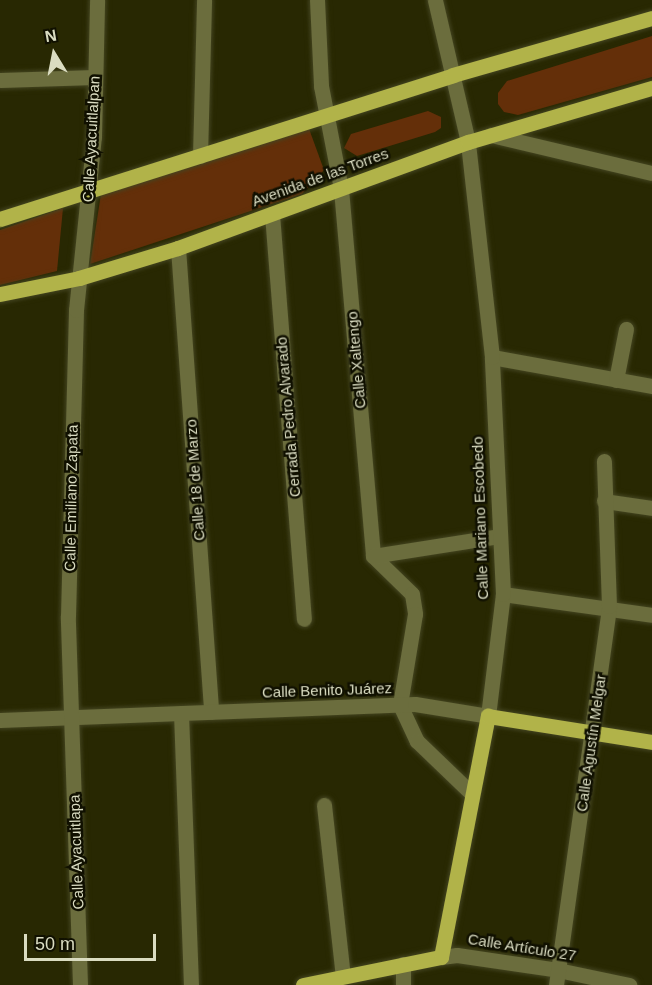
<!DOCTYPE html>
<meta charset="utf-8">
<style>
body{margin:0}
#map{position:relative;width:652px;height:985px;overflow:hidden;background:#282802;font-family:Helvetica,sans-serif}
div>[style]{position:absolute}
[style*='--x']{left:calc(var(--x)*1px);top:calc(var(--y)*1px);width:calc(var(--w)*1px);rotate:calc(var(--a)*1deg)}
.green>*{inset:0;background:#642f09}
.roads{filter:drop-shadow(0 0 2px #444521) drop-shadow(0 0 2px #444521)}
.minor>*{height:15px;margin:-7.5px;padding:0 7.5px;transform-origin:7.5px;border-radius:7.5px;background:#6b6d3d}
.major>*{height:15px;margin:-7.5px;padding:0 7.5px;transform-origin:7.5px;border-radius:7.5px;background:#b1b349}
span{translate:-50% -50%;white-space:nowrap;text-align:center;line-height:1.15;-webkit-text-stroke:5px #101000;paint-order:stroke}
.street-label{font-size:15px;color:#dadcc1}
.north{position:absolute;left:24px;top:24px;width:60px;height:60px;-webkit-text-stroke:4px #101000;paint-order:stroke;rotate:350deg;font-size:16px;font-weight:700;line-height:24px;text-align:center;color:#dadcc1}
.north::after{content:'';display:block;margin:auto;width:21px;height:27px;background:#dadcc1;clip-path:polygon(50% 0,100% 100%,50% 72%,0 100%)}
.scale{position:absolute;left:24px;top:934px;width:132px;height:27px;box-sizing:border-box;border:3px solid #dadcc1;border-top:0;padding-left:8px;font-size:18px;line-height:21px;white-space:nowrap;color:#dadcc1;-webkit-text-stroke:4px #101000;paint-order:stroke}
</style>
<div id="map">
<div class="green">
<div style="clip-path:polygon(652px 36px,652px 77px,518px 115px,504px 112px,498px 104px,498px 93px,507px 81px)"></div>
<div style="clip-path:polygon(428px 111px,441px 117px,441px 128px,435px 132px,357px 156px,344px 148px,351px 134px)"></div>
<div style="clip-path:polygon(308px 126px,324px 170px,302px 194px,90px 264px,101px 194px)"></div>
<div style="clip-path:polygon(63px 208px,57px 271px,0 285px,0 230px)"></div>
</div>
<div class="roads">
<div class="minor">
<div style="--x:317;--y:0;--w:86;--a:87.3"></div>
<div style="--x:321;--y:86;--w:105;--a:79"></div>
<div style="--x:341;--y:189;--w:368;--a:85"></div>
<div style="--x:373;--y:556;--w:54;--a:44.3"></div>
<div style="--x:412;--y:594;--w:20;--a:81"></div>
<div style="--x:415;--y:614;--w:92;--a:99.4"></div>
<div style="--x:400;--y:705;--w:40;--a:65"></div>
<div style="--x:417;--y:741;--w:76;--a:43.9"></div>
<div style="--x:0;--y:80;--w:95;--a:-1.8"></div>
<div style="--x:491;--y:135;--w:165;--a:13.3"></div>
<div style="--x:200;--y:156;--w:156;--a:-88.5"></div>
<div style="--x:272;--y:214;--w:406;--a:85.5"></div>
<div style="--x:178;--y:248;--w:465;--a:85.9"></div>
<div style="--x:492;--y:357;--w:163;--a:10.3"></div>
<div style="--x:616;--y:380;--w:52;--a:-78.9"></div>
<div style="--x:604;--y:501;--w:49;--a:8.3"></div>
<div style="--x:373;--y:556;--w:128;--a:-9"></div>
<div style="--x:503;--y:594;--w:150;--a:8"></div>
<div style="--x:181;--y:713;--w:272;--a:87.9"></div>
<div style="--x:0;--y:720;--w:415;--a:-2.2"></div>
<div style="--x:415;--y:704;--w:74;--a:9.3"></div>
<div style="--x:488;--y:716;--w:123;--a:-83"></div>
<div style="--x:503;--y:594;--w:237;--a:-92.7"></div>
<div style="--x:492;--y:357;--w:216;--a:-96.4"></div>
<div style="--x:468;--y:142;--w:146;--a:-103.1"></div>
<div style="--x:324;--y:805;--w:172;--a:83.7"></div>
<div style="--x:441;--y:957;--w:16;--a:-7"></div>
<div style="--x:457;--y:955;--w:102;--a:8.4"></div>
<div style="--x:558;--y:970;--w:73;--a:11.9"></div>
<div style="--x:80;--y:985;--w:369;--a:-91.9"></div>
<div style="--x:68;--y:616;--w:306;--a:-88.5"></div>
<div style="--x:76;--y:310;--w:174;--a:-84.1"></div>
<div style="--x:94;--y:137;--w:137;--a:-88.7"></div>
<div style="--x:403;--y:985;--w:21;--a:-90"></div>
<div style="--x:556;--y:985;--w:383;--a:-82"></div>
<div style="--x:609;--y:606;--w:145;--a:-92"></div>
</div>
<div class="major">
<div style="--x:0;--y:219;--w:475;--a:-17.6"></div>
<div style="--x:453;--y:75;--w:207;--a:-16"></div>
<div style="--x:0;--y:294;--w:81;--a:-11.4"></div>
<div style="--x:79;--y:278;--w:103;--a:-16.9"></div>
<div style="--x:178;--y:248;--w:309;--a:-20.1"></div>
<div style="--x:468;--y:142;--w:192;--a:-16.4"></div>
<div style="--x:303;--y:985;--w:141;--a:-11.5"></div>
<div style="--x:441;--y:957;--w:246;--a:-79"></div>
<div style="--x:488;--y:716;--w:166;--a:9"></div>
</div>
</div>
<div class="street-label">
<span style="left:91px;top:139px;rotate:-87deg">Calle Ayacuitlalpan</span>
<span style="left:320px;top:177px;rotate:-20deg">Avenida de las Torres</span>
<span style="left:356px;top:360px;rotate:-95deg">Calle Xaltengo</span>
<span style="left:288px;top:417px;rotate:-95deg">Cerrada Pedro Alvarado</span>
<span style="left:195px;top:480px;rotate:-94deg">Calle 18 de Marzo</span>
<span style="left:71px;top:498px;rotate:-89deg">Calle Emiliano Zapata</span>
<span style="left:480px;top:518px;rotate:-92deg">Calle Mariano Escobedo</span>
<span style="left:327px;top:690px;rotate:-2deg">Calle Benito Juárez</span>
<span style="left:591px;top:743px;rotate:-82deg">Calle Agustín Melgar</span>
<span style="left:76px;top:852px;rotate:-92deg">Calle Ayacuitlapa</span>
<span style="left:522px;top:947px;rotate:9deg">Calle Artículo 27</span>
</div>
<div class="north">N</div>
<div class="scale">50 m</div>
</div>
